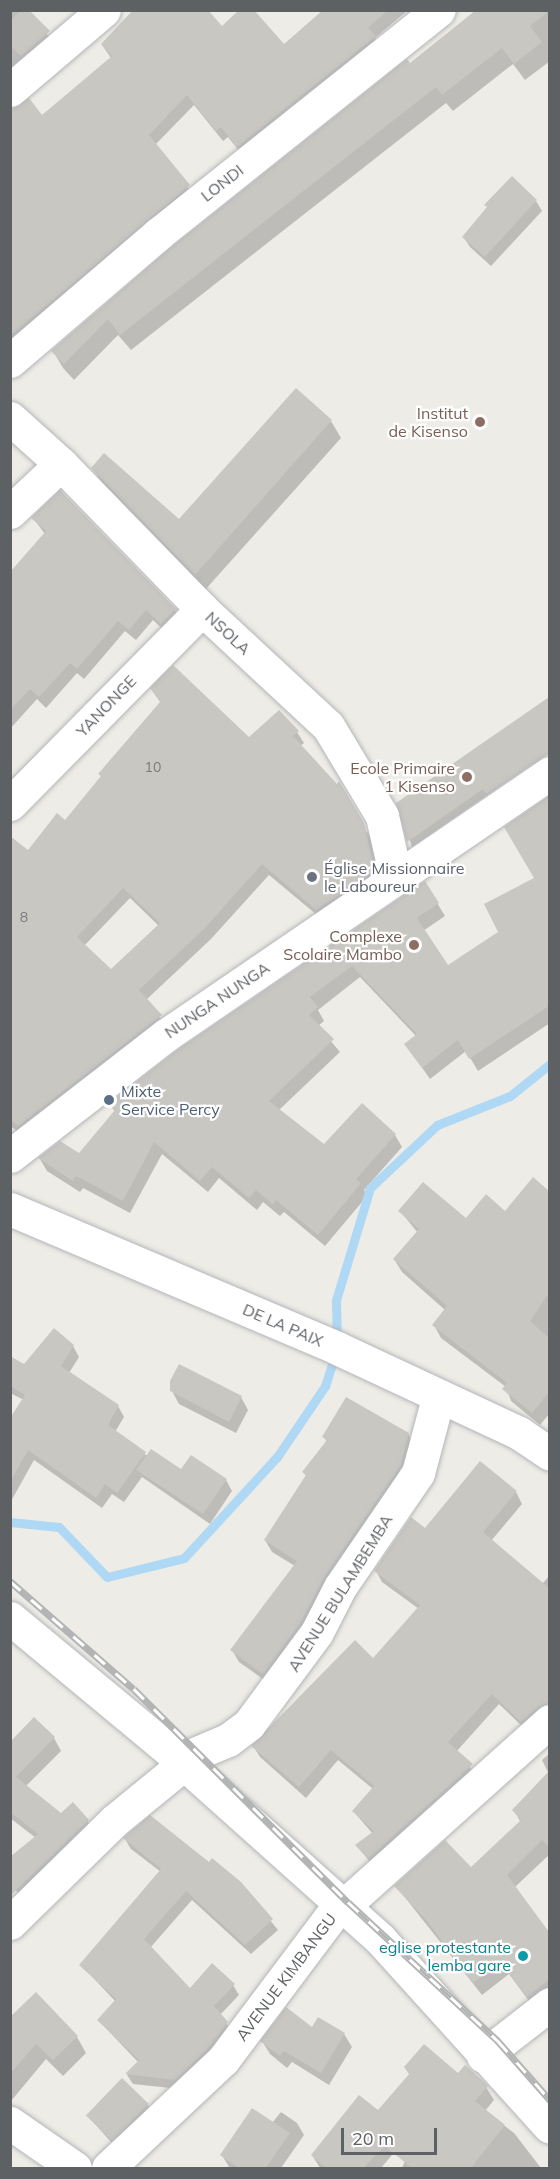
<!DOCTYPE html>
<meta charset="utf-8">
<style>
body{margin:0}
#map{position:relative;width:560px;height:2179px;overflow:hidden;background:#eeece6;font-family:Mulish,sans-serif}
div>[style]{position:absolute}
[style*='--x']{left:calc(var(--x)*1px);top:calc(var(--y)*1px);width:calc(var(--w)*1px);rotate:calc(var(--a)*1deg)}
.shadow>*{inset:0;background:#0003}
.stream>*{height:9px;margin:-4.5px;padding:0 4.5px;transform-origin:4.5px;border-radius:4.5px;background:#afd8f5}
.building>*{inset:0;background:#c9c7c2;transform-origin:0 0}
.roads{filter:drop-shadow(0 0 2px #b3b6b9) drop-shadow(0 0 2px #b3b6b9)}
.street>*{height:33px;margin:-16.5px;padding:0 16.5px;transform-origin:16.5px;border-radius:16.5px;background:#fff}
.secondary>*{height:33px;margin:-16.5px;padding:0 16.5px;transform-origin:16.5px;border-radius:16.5px;background:#fff}
.rail>*{height:7px;margin-top:-3.5px;transform-origin:0;background:repeating-linear-gradient(90deg,#fff 0 14px,#b3b4b4 0 28px);box-sizing:border-box;border-block:2px solid #b3b4b4}
.dots>*{width:16px;height:16px;translate:-50% -50%;box-sizing:border-box;border:3px solid #fff;border-radius:50%}
span{translate:-50% -50%;white-space:nowrap;text-align:center;line-height:1.15;-webkit-text-stroke:4.5px #fff;paint-order:stroke}
.number-label{font-size:14px;color:#797a7c}
.number-label span{-webkit-text-stroke-width:0}
.street-label{font-size:16px;color:#5e6164}
.education-label{font-size:16px;color:#785e54}
.right{translate:-100% -50%;text-align:right}
.worship-label{font-size:16px;color:#5b616d}
.left{translate:0 -50%;text-align:left}
.service-label{font-size:16px;color:#4e5e75}
.culture-label{font-size:16px;color:#0d838f}
.frame{position:absolute;inset:0;border:12px solid #5e6164;pointer-events:none}
.scale{position:absolute;left:341px;top:2128px;width:96px;height:27px;box-sizing:border-box;border:3px solid #5e6164;border-top:0;padding-left:8px;font-size:18px;line-height:21px;white-space:nowrap;color:#5e6164;-webkit-text-stroke:4px #fff;paint-order:stroke}
</style>
<div id="map">
<div class="shadow">
<div style="clip-path:polygon(10px 10px,27px 10px,55px 44px,10px 84px)"></div>
<div style="clip-path:polygon(326px 10px,408px 10px,375px 38px,381px 48px,244px 157px,228px 137px,223px 141px,194px 105px,155px 145px,195px 197px,10px 352px,10px 195px,42px 117px,111px 58px,102px 45px,222px 28px,283px 46px)"></div>
<div style="clip-path:polygon(478px 10px,550px 10px,550px 61px,525px 80px,513px 64px,453px 111px,446px 103px,131px 350px,118px 335px,74px 380px,63px 368px,53px 351px)"></div>
<div style="clip-path:polygon(536px 201px,542px 211px,491px 266px,470px 247px,464px 238px)"></div>
<div style="clip-path:polygon(331px 421px,341px 438px,205px 590px,103px 485px,93px 468px,179px 521px)"></div>
<div style="clip-path:polygon(33px 518px,175px 610px,181px 621px,168px 634px,153px 620px,136px 640px,125px 631px,84px 679px,77px 673px,46px 708px,37px 699px,10px 729px,10px 574px,45px 534px)"></div>
<div style="clip-path:polygon(evenodd,152px 689px,249px 739px,297px 732px,304px 743px,300px 746px,370px 836px,380px 881px,323px 920px,269px 875px,211px 939px,146px 1000px,167px 1027px,25px 1136px,10px 1126px,10px 838px,28px 852px,65px 822px,102px 778px,100px 774px,161px 703px,152px 689px,130px 898px,159px 926px,111px 971px,84px 946px,130px 898px)"></div>
<div style="clip-path:polygon(550px 699px,550px 752px,412px 847px,398px 803px)"></div>
<div style="clip-path:polygon(550px 797px,550px 1023px,478px 1071px,466px 1051px,430px 1079px,406px 1045px,416px 1036px,360px 977px,318px 1010px,324px 1021px,318px 1026px,340px 1052px,279px 1110px,325px 1146px,395px 1135px,402px 1147px,364px 1190px,367px 1196px,325px 1246px,284px 1212px,280px 1216px,263px 1202px,257px 1210px,219px 1178px,208px 1192px,162px 1154px,130px 1213px,83px 1188px,80px 1192px,47px 1171px,40px 1159px,80px 1155px,115px 1112px,110px 1104px,425px 883px,445px 916px,423px 931px,448px 967px,500px 932px,536px 879px,506px 827px)"></div>
<div style="clip-path:polygon(533px 1179px,550px 1193px,550px 1413px,540px 1425px,511px 1401px,506px 1387px,441px 1338px,434px 1325px,445px 1310px,402px 1272px,394px 1259px,418px 1233px,400px 1211px,466px 1220px,505px 1213px)"></div>
<div style="clip-path:polygon(73px 1346px,79px 1357px,69px 1373px,118px 1406px,124px 1417px,115px 1432px,147px 1456px,181px 1471px,226px 1480px,232px 1491px,210px 1524px,142px 1477px,124px 1502px,112px 1494px,102px 1508px,34px 1460px,10px 1503px,10px 1421px,24px 1400px,10px 1393px,10px 1358px,25px 1366px)"></div>
<div style="clip-path:polygon(172px 1391px,241px 1397px,248px 1410px,236px 1433px,179px 1404px)"></div>
<div style="clip-path:polygon(408px 1434px,415px 1446px,270px 1684px,239px 1662px,232px 1650px,295px 1566px,272px 1552px,265px 1540px,306px 1476px,304px 1472px,327px 1442px,324px 1437px)"></div>
<div style="clip-path:polygon(516px 1492px,522px 1504px,491px 1541px,542px 1584px,550px 1575px,550px 1710px,528px 1732px,499px 1704px,456px 1752px,478px 1776px,375px 1869px,357px 1845px,373px 1834px,354px 1812px,373px 1789px,338px 1760px,306px 1798px,260px 1757px,253px 1746px,373px 1660px,419px 1609px,382px 1582px,376px 1571px,426px 1530px)"></div>
<div style="clip-path:polygon(54px 1738px,61px 1751px,26px 1786px,61px 1814px,87px 1820px,95px 1833px,26px 1901px,10px 1884px,36px 1838px,10px 1818px,10px 1744px)"></div>
<div style="clip-path:polygon(550px 1753px,550px 1854px,515px 1887px,550px 1935px,550px 1999px,535px 2009px,509px 1974px,482px 1995px,396px 1886px,471px 1869px,521px 1823px,514px 1810px,549px 1774px,542px 1760px)"></div>
<div style="clip-path:polygon(125px 1839px,209px 1864px,240px 1883px,278px 1930px,251px 1954px,192px 1900px,150px 1948px,190px 1990px,233px 1985px,239px 1995px,220px 2015px,233px 2033px,180px 2089px,133px 2084px,127px 2075px,139px 2063px,99px 2021px,115px 2001px,81px 1965px,161px 1872px,131px 1849px)"></div>
<div style="clip-path:polygon(10px 2017px,77px 2037px,86px 2053px,63px 2076px,46px 2059px,11px 2101px)"></div>
<div style="clip-path:polygon(313px 2029px,344px 2034px,352px 2047px,329px 2085px,292px 2062px,287px 2068px,270px 2054px,262px 2041px)"></div>
<div style="clip-path:polygon(405px 2068px,458px 2076px,486px 2087px,494px 2100px,485px 2111px,514px 2133px,541px 2168px,402px 2168px,424px 2117px,381px 2168px,320px 2168px,312px 2155px,379px 2112px,410px 2075px)"></div>
<div style="clip-path:polygon(148px 2105px,155px 2117px,119px 2151px,87px 2115px)"></div>
<div style="clip-path:polygon(281px 2112px,297px 2123px,304px 2135px,281px 2168px,229px 2167px,222px 2155px,272px 2123px)"></div>
</div>
<div class="stream">
<div style="--x:10;--y:1522;--w:49;--a:5.8"></div>
<div style="--x:59;--y:1527;--w:69;--a:46.2"></div>
<div style="--x:107;--y:1577;--w:79;--a:-13.9"></div>
<div style="--x:184;--y:1558;--w:137;--a:-47.4"></div>
<div style="--x:277;--y:1457;--w:86;--a:-55.9"></div>
<div style="--x:325;--y:1386;--w:40;--a:-72"></div>
<div style="--x:337;--y:1348;--w:48;--a:-91.2"></div>
<div style="--x:336;--y:1300;--w:117;--a:-73.1"></div>
<div style="--x:370;--y:1188;--w:92;--a:-43.2"></div>
<div style="--x:437;--y:1125;--w:79;--a:-21.7"></div>
<div style="--x:510;--y:1096;--w:51;--a:-38.7"></div>
</div>
<div class="building">
<div style="clip-path:polygon(21px 10px,29px 10px,50px 31px,21px 56px,10px 46px,10px 21px)"></div>
<div style="clip-path:polygon(133px 10px,208px 10px,222px 26px,239px 10px,254px 10px,284px 44px,323px 10px,388px 10px,368px 28px,376px 36px,237px 147px,221px 127px,216px 131px,187px 95px,149px 135px,190px 185px,10px 336px,10px 108px,29px 98px,42px 115px,112px 56px,101px 44px)"></div>
<div style="clip-path:polygon(476px 10px,549px 11px,530px 26px,542px 42px,514px 64px,502px 48px,442px 95px,436px 87px,120px 335px,108px 319px,64px 364px,51px 351px,170px 248px,407px 59px,410px 63px)"></div>
<div style="clip-path:polygon(512px 176px,537px 200px,485px 257px,462px 237px,487px 207px,484px 205px)"></div>
<div style="clip-path:polygon(296px 388px,332px 420px,195px 575px,91px 468px,104px 453px,179px 519px)"></div>
<div style="clip-path:polygon(60px 490px,176px 609px,161px 624px,146px 610px,129px 630px,118px 621px,77px 669px,70px 663px,39px 697px,30px 689px,10px 710px,10px 572px,46px 531px,31px 518px)"></div>
<div style="clip-path:polygon(evenodd,173px 665px,249px 737px,279px 710px,299px 731px,293px 736px,337px 784px,339px 781px,364px 823px,375px 870px,316px 910px,262px 864px,205px 928px,139px 990px,162px 1015px,18px 1126px,10px 1119px,10px 836px,28px 850px,57px 813px,65px 820px,101px 776px,98px 774px,160px 702px,150px 688px,173px 665px,123px 888px,160px 923px,111px 969px,77px 937px,123px 888px)"></div>
<div style="clip-path:polygon(549px 697px,549px 754px,486px 794px,483px 789px,407px 842px,396px 803px)"></div>
<div style="clip-path:polygon(549px 796px,549px 1006px,469px 1059px,458px 1040px,422px 1068px,404px 1044px,417px 1034px,352px 966px,310px 997px,318px 1007px,309px 1015px,334px 1039px,269px 1101px,324px 1144px,362px 1103px,396px 1134px,356px 1179px,361px 1183px,318px 1235px,276px 1200px,273px 1205px,256px 1190px,249px 1198px,212px 1167px,200px 1181px,154px 1142px,123px 1201px,76px 1176px,73px 1181px,38px 1158px,60px 1141px,79px 1153px,115px 1110px,108px 1104px,177px 1050px,425px 881px,439px 903px,417px 918px,448px 965px,498px 932px,484px 904px,534px 878px,504px 827px)"></div>
<div style="clip-path:polygon(533px 1177px,549px 1191px,549px 1293px,530px 1321px,549px 1338px,549px 1392px,532px 1413px,502px 1389px,507px 1383px,432px 1325px,447px 1306px,393px 1259px,419px 1229px,398px 1211px,423px 1182px,466px 1218px,486px 1194px,505px 1211px)"></div>
<div style="clip-path:polygon(54px 1328px,74px 1345px,61px 1366px,119px 1405px,108px 1425px,146px 1452px,117px 1493px,105px 1484px,96px 1498px,28px 1450px,10px 1482px,10px 1418px,25px 1395px,10px 1386px,10px 1356px,24px 1364px)"></div>
<div style="clip-path:polygon(179px 1364px,242px 1396px,229px 1422px,170px 1391px,170px 1381px)"></div>
<div style="clip-path:polygon(346px 1397px,409px 1433px,401px 1465px,325px 1576px,301px 1622px,263px 1674px,230px 1650px,297px 1561px,264px 1540px,306px 1475px,302px 1472px,327px 1440px,322px 1437px)"></div>
<div style="clip-path:polygon(151px 1449px,181px 1469px,191px 1455px,227px 1479px,203px 1514px,136px 1470px)"></div>
<div style="clip-path:polygon(480px 1461px,517px 1491px,483px 1532px,549px 1588px,549px 1703px,538px 1707px,521px 1722px,492px 1694px,448px 1742px,473px 1764px,368px 1859px,355px 1845px,374px 1831px,352px 1811px,374px 1786px,331px 1750px,299px 1787px,251px 1746px,355px 1640px,373px 1658px,420px 1605px,374px 1571px,411px 1517px,425px 1528px)"></div>
<div style="clip-path:polygon(34px 1717px,55px 1737px,16px 1777px,61px 1813px,73px 1802px,89px 1820px,10px 1896px,10px 1857px,38px 1834px,10px 1812px,10px 1742px)"></div>
<div style="clip-path:polygon(549px 1771px,549px 1847px,542px 1840px,507px 1875px,549px 1932px,549px 1980px,527px 1997px,501px 1962px,473px 1983px,426px 1920px,394px 1886px,445px 1840px,471px 1867px,521px 1820px,512px 1810px)"></div>
<div style="clip-path:polygon(150px 1815px,209px 1862px,212px 1858px,241px 1882px,273px 1919px,245px 1945px,186px 1891px,144px 1939px,190px 1988px,212px 1963px,235px 1984px,214px 2006px,228px 2022px,209px 2047px,175px 2080px,125px 2074px,139px 2060px,97px 2020px,116px 1999px,79px 1965px,161px 1869px,123px 1838px)"></div>
<div style="clip-path:polygon(36px 1992px,78px 2036px,53px 2060px,36px 2044px,10px 2074px,10px 2017px)"></div>
<div style="clip-path:polygon(286px 2007px,312px 2027px,318px 2017px,345px 2033px,321px 2073px,284px 2051px,280px 2056px,260px 2041px)"></div>
<div style="clip-path:polygon(424px 2044px,458px 2073px,465px 2065px,482px 2080px,488px 2086px,475px 2101px,505px 2125px,470px 2169px,413px 2169px,385px 2146px,362px 2169px,327px 2169px,311px 2155px,359px 2095px,378px 2110px,410px 2073px,404px 2067px)"></div>
<div style="left:122px;top:2078px;width:37px;height:52px;rotate:44deg"></div>
<div style="clip-path:polygon(252px 2108px,290px 2133px,265px 2169px,240px 2169px,220px 2155px)"></div>
</div>
<div class="roads">
<div class="street">
<div style="--x:10;--y:90;--w:123;--a:-40.4"></div>
<div style="--x:10;--y:361;--w:195;--a:-40.6"></div>
<div style="--x:158;--y:234;--w:359;--a:-38.6"></div>
<div style="--x:10;--y:418;--w:69;--a:42"></div>
<div style="--x:61;--y:464;--w:202;--a:45.8"></div>
<div style="--x:202;--y:609;--w:172;--a:42.9"></div>
<div style="--x:328;--y:726;--w:105;--a:59"></div>
<div style="--x:382;--y:816;--w:64;--a:77.3"></div>
<div style="--x:10;--y:512;--w:70;--a:-43.3"></div>
<div style="--x:10;--y:804;--w:274;--a:-45.4"></div>
<div style="--x:10;--y:1156;--w:197;--a:-37.8"></div>
<div style="--x:166;--y:1035;--w:465;--a:-34.3"></div>
<div style="--x:10;--y:1618;--w:197;--a:39.7"></div>
<div style="--x:162;--y:1744;--w:292;--a:41.8"></div>
<div style="--x:380;--y:1939;--w:253;--a:47.9"></div>
<div style="--x:10;--y:1923;--w:146;--a:-44.4"></div>
<div style="--x:114;--y:1821;--w:107;--a:-39.3"></div>
<div style="--x:197;--y:1753;--w:34;--a:-23"></div>
<div style="--x:228;--y:1740;--w:26;--a:-37"></div>
<div style="--x:249;--y:1724;--w:114;--a:-53.5"></div>
<div style="--x:317;--y:1632;--w:51;--a:-62.9"></div>
<div style="--x:340;--y:1587;--w:138;--a:-55.6"></div>
<div style="--x:418;--y:1473;--w:78;--a:-75.1"></div>
<div style="--x:483;--y:2056;--w:85;--a:-37.8"></div>
<div style="--x:10;--y:2123;--w:79;--a:34.7"></div>
<div style="--x:108;--y:2168;--w:158;--a:-43.2"></div>
<div style="--x:223;--y:2060;--w:196;--a:-53.1"></div>
<div style="--x:341;--y:1903;--w:7;--a:-8"></div>
<div style="--x:348;--y:1902;--w:271;--a:-41.9"></div>
</div>
<div class="secondary">
<div style="--x:10;--y:1209;--w:355;--a:23"></div>
<div style="--x:337;--y:1348;--w:201;--a:25"></div>
<div style="--x:519;--y:1433;--w:37;--a:34"></div>
</div>
</div>
<div class="rail">
<div style="--x:10;--y:1581;--w:164;--a:41.1"></div>
<div style="--x:134;--y:1689;--w:302;--a:44.9"></div>
<div style="--x:348;--y:1902;--w:205;--a:42.8"></div>
<div style="--x:498;--y:2041;--w:79;--a:48.6"></div>
</div>
<div class="dots">
<div style="left:480px;top:422px;background:#8d6e63"></div>
<div style="left:467px;top:777px;background:#8d6e63"></div>
<div style="left:312px;top:877px;background:#6b7280"></div>
<div style="left:414px;top:945px;background:#8d6e63"></div>
<div style="left:109px;top:1100px;background:#5c6f8a"></div>
<div style="left:523px;top:1956px;background:#0f9aa8"></div>
</div>
<div class="number-label">
<span style="left:153px;top:767px">10</span>
<span style="left:24px;top:917px">8</span>
</div>
<div class="street-label">
<span style="left:222px;top:183px;rotate:-38deg">LONDI</span>
<span style="left:228px;top:633px;rotate:43deg">NSOLA</span>
<span style="left:106px;top:706px;rotate:-46deg">YANONGE</span>
<span style="left:217px;top:1000px;rotate:-34deg">NUNGA NUNGA</span>
<span style="left:283px;top:1325px;rotate:23deg">DE LA PAIX</span>
<span style="left:340px;top:1593px;rotate:-58deg">AVENUE BULAMBEMBA</span>
<span style="left:286px;top:1977px;rotate:-53deg">AVENUE KIMBANGU</span>
</div>
<div class="education-label">
<span class="right" style="left:468px;top:422px">Institut<br>de Kisenso</span>
<span class="right" style="left:455px;top:777px">Ecole Primaire<br>1 Kisenso</span>
<span class="right" style="left:402px;top:945px">Complexe<br>Scolaire Mambo</span>
</div>
<div class="worship-label">
<span class="left" style="left:324px;top:877px">Église Missionnaire<br>le Laboureur</span>
</div>
<div class="service-label">
<span class="left" style="left:121px;top:1100px">Mixte<br>Service Percy</span>
</div>
<div class="culture-label">
<span class="right" style="left:511px;top:1956px">eglise protestante<br>lemba gare</span>
</div>
<div class="frame"></div>
<div class="scale">20 m</div>
</div>
